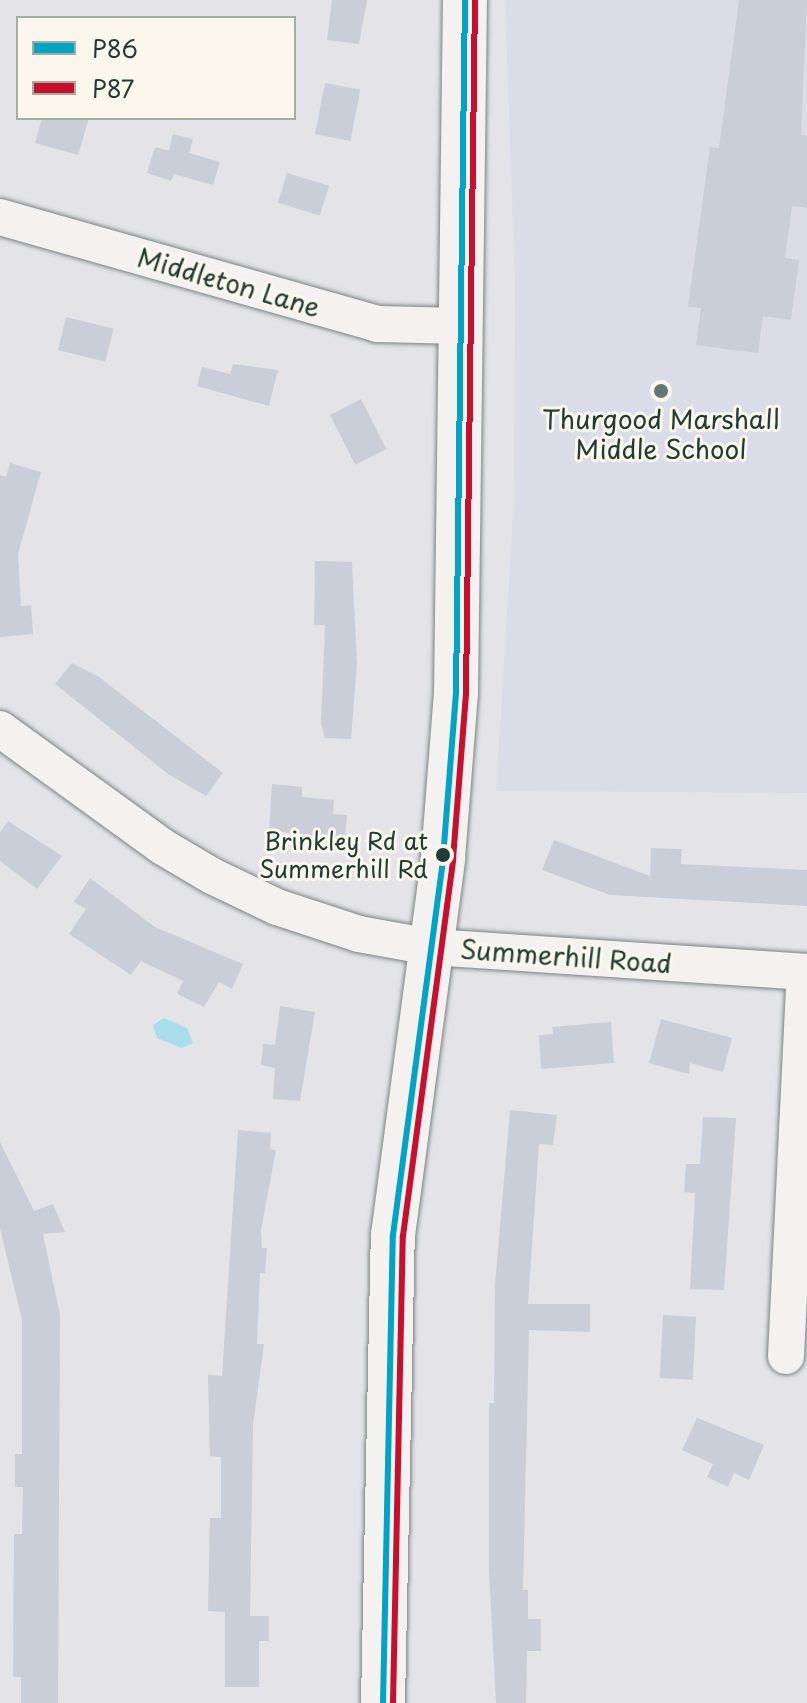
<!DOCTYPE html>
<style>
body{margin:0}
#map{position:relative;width:807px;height:1703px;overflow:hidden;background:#e4e4e8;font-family:"Playpen Sans",sans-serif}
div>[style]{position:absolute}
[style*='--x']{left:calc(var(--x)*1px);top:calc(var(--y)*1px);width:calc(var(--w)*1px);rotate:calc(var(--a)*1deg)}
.built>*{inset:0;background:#dadce8}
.water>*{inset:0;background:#a8ddec}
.building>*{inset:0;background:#caced9;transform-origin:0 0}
.roads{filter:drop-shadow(0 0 2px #7d8383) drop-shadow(0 0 2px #7d8383)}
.minor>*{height:36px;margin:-18px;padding:0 18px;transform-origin:18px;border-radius:18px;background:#f3f2f0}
.major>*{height:44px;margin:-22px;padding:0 22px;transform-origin:22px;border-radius:22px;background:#f3f2f0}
.bus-1>*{height:6px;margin:-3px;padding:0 3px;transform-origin:3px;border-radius:3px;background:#02a4c6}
.bus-2>*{height:6px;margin:-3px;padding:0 3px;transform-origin:3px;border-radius:3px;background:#c8102e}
.dots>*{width:22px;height:22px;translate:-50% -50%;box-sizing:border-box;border:4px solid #fbf7ec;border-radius:50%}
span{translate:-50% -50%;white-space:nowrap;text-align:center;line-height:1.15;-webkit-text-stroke:6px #fbf7ec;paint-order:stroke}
.bus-label{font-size:24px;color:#1f3d34}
.right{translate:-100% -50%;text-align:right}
.street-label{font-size:26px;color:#1f3d34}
.poi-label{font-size:26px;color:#1f3d34}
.legend{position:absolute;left:16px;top:16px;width:280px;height:104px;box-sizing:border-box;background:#fbf7ec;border:2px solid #a3ada2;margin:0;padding:10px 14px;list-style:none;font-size:24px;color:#1f3d34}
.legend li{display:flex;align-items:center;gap:16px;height:40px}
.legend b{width:40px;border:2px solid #a3ada2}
</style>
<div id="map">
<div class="built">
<div style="clip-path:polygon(505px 0,807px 0,807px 793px,496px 791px,514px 501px,515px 281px)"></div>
</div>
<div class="water">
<div style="clip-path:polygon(164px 1018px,187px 1028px,193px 1043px,182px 1048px,157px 1038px,153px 1025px)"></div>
</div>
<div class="building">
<div style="clip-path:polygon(332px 0,367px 0,359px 44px,327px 40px)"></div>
<div style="clip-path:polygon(739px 0,807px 0,801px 135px,807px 136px,807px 208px,792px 206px,785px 258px,799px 260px,791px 320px,763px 316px,758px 353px,696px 345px,701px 308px,688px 307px,710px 147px,719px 148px)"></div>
<div style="left:325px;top:83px;width:36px;height:52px;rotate:11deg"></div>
<div style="clip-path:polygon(42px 118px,89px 118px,78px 155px,35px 143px)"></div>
<div style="clip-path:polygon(173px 134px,193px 139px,189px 153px,220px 162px,213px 185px,174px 174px,171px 181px,147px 173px,155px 147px,169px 151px)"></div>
<div style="left:287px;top:173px;width:44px;height:31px;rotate:17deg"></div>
<div style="left:66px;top:317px;width:49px;height:34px;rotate:14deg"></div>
<div style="clip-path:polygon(233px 364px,278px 370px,269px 406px,197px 386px,202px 367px,230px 374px)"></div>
<div style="left:361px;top:399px;width:56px;height:35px;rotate:63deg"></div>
<div style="clip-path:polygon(10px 463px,41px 472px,18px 554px,21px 606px,31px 605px,33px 634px,0 637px,0 475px,6px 477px)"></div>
<div style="clip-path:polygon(315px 561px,352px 562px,357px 663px,351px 739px,325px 738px,321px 723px,325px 625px,314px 625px)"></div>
<div style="clip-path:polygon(72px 663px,99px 677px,223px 773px,206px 796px,168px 774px,55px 684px)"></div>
<div style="clip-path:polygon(272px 784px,302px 787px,302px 797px,334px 800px,333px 814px,347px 815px,345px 841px,269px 830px)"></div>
<div style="clip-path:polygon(8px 821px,62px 856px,37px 889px,0 861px,0 832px)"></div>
<div style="clip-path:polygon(554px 840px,650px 876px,651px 848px,682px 849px,681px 864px,807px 870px,807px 906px,610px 895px,542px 870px)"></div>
<div style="clip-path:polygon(90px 878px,155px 927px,243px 964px,232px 989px,219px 982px,204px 1007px,177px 994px,183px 981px,141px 961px,131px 975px,69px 934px,86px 909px,74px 902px)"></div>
<div style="clip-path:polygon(280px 1006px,315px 1012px,300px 1101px,273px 1099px,275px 1068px,261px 1065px,263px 1044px,275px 1045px)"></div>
<div style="clip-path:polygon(661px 1019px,732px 1038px,723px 1072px,690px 1063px,689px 1074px,649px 1063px)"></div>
<div style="clip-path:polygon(611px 1022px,614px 1063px,541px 1069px,539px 1035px,553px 1034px,552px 1027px)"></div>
<div style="clip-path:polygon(510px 1110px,557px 1115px,553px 1145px,539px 1144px,528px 1304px,590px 1304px,590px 1332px,529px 1330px,523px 1590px,528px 1590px,528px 1619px,541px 1619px,541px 1651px,527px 1651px,526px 1703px,496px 1703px,489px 1571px,489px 1403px,494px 1403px,495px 1285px)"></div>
<div style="clip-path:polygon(703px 1117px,736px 1118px,724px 1290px,690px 1289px,695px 1193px,684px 1192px,686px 1164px,700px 1164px)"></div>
<div style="clip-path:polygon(238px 1130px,271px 1133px,270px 1149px,276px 1150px,261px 1230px,262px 1248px,267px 1248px,265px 1273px,260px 1273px,257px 1344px,264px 1344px,253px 1425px,250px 1616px,269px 1616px,269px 1641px,259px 1641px,259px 1687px,225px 1687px,225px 1612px,208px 1611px,210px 1518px,221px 1518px,221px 1457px,210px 1456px,208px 1375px,222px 1376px)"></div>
<div style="clip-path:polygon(0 1142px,34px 1211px,53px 1204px,65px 1232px,43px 1234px,60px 1315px,58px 1703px,21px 1703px,21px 1677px,13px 1677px,14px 1534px,22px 1534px,23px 1487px,15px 1487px,15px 1454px,22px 1454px,22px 1320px,0 1228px)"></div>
<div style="left:663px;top:1315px;width:33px;height:63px;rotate:3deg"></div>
<div style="clip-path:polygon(697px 1418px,764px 1445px,749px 1480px,734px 1473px,728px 1487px,707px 1477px,713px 1464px,682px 1450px)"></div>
</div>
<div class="roads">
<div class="minor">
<div style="--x:0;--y:217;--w:392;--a:15.8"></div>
<div style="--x:377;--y:324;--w:85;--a:1.3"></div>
<div style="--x:0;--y:729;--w:201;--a:35.9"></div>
<div style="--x:163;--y:847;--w:57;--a:30.6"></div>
<div style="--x:212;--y:876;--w:72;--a:25.5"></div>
<div style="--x:277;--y:907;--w:86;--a:18.2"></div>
<div style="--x:359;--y:934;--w:73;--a:10.2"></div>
<div style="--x:431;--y:947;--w:377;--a:3.8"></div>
<div style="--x:786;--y:1356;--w:384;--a:-87.2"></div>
</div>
<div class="major">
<div style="--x:383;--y:1703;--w:468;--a:-88.8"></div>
<div style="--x:393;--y:1235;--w:380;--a:-82.4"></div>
<div style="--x:443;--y:858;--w:166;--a:-85.5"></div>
<div style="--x:456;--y:693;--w:693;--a:-89.26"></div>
</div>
</div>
<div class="bus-1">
<div style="--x:383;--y:1703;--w:468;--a:-88.8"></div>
<div style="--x:393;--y:1235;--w:380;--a:-82.4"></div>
<div style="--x:443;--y:858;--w:166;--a:-85.5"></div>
<div style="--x:456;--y:693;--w:693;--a:-89.26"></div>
</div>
<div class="bus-2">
<div style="--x:393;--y:1703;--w:467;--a:-88.8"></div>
<div style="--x:403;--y:1236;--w:380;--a:-82.4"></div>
<div style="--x:453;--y:859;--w:166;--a:-85.5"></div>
<div style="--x:466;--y:694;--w:694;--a:-89.26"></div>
</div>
<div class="dots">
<div style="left:661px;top:391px;background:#647773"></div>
<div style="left:443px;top:855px;background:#1f3d34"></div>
</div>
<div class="bus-label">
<span class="right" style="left:428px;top:855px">Brinkley Rd at<br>Summerhill Rd</span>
</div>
<div class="street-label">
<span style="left:229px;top:282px;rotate:16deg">Middleton Lane</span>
<span style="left:566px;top:956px;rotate:4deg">Summerhill Road</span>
</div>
<div class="poi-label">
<span style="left:661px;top:434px">Thurgood Marshall<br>Middle School</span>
</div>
<ul class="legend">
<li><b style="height:10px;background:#02a4c6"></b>P86</li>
<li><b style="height:10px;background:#c8102e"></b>P87</li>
</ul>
</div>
